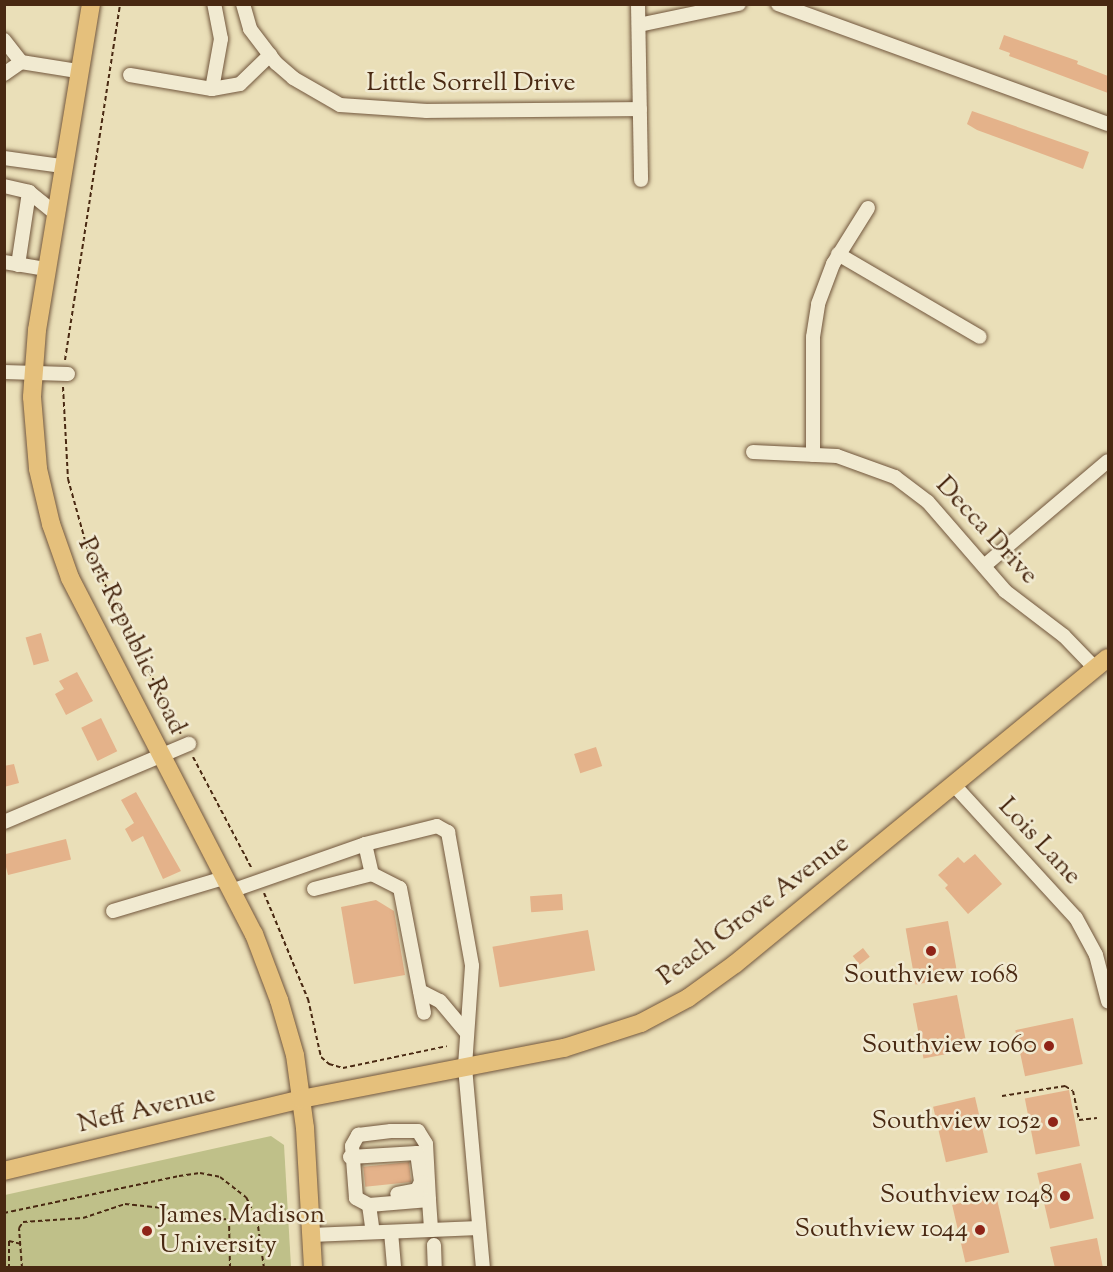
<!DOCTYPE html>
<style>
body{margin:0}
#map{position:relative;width:1113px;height:1272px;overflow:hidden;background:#eadfb8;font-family:"Sorts Mill Goudy",serif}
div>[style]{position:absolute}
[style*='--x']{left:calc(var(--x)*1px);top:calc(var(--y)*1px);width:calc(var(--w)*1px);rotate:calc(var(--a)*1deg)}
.green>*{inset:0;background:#bfc089}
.building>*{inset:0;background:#e4b28a;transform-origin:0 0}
.path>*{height:2px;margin-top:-1px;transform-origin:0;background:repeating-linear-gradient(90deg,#492912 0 4.5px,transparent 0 7.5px)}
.roads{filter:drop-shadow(0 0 2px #71563c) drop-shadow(0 0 2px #71563c)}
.minor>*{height:14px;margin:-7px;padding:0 7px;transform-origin:7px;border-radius:7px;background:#f1ead1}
.major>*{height:18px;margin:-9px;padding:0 9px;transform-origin:9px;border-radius:9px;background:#e5c07c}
.dots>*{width:16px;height:16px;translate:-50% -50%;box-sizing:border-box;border:3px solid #f1ead1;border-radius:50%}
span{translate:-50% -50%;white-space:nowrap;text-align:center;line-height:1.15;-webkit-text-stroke:5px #f1ead1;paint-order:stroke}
.street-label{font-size:26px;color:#492912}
.poi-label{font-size:26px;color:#492912}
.right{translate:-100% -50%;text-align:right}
.left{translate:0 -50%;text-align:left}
.frame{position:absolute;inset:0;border:6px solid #492912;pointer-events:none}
</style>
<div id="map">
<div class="green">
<div style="clip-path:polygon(271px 1136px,284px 1145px,291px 1267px,5px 1267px,5px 1195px)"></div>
</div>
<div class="building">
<div style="clip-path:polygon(1004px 35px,1078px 61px,1077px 64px,1108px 76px,1108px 93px,1009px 56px,1010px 53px,999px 49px)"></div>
<div style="clip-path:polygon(972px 111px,1089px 152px,1083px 169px,977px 130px,967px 124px)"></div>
<div style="left:41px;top:633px;width:29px;height:16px;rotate:74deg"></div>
<div style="clip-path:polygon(77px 672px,93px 701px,66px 715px,55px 694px,64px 689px,59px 681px)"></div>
<div style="left:101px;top:718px;width:37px;height:22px;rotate:64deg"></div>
<div style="left:596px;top:747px;width:20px;height:23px;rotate:72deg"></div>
<div style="clip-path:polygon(14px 764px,19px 783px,4px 787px,4px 766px)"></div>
<div style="clip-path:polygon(136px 792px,181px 871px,163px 879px,143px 836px,132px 842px,125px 829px,134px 823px,121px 800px)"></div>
<div style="left:66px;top:839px;width:21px;height:65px;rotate:76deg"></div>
<div style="clip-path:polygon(975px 854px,1002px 884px,968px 914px,945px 888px,948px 885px,938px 875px,958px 857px,964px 863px)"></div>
<div style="left:562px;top:894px;width:16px;height:32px;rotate:86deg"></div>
<div style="clip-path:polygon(376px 900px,394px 911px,405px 975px,354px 984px,341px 907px)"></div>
<div style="left:948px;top:921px;width:57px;height:43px;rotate:80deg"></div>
<div style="left:588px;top:930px;width:41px;height:97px;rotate:80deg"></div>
<div style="left:863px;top:948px;width:11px;height:13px;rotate:52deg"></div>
<div style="left:957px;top:995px;width:56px;height:45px;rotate:79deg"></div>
<div style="left:1073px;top:1018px;width:47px;height:59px;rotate:78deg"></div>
<div style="left:1069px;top:1090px;width:57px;height:45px;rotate:79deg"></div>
<div style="left:975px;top:1097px;width:57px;height:43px;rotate:77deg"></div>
<div style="left:409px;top:1162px;width:20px;height:46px;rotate:84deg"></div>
<div style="left:1081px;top:1163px;width:57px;height:45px;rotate:77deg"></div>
<div style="left:996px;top:1195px;width:59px;height:45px;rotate:77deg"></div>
<div style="clip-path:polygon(1097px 1238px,1103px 1268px,1055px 1268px,1050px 1247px)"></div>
</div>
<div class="path">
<div style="--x:65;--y:360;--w:360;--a:-81.2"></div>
<div style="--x:63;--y:387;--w:92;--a:86.9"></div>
<div style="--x:68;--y:479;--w:75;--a:74.5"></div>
<div style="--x:88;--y:551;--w:205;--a:63.1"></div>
<div style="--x:193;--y:757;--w:127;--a:62.2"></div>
<div style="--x:264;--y:893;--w:115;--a:67.5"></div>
<div style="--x:308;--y:999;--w:59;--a:77.4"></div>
<div style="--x:321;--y:1057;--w:11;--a:41"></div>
<div style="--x:329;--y:1064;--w:15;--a:16"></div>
<div style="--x:343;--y:1068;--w:106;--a:-11.9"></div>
<div style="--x:1002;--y:1096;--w:64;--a:-9"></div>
<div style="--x:1065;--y:1086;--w:9;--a:32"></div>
<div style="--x:1073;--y:1091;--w:30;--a:78"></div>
<div style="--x:1079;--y:1120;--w:18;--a:-6"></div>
<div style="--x:4;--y:1213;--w:179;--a:-11.9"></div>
<div style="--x:179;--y:1176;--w:21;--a:-8"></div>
<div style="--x:200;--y:1173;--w:20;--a:11"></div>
<div style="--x:220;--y:1177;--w:33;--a:38"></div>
<div style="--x:246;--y:1197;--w:25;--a:63"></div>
<div style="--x:257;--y:1219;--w:49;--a:81.9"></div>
<div style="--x:9;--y:1268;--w:27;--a:-90"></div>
<div style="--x:9;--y:1241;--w:12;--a:14"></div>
<div style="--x:22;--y:1268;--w:40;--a:-94.3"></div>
<div style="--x:19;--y:1228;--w:7;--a:-56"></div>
<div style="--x:23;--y:1222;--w:60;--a:-3.8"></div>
<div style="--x:83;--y:1218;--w:44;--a:-18.4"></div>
<div style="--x:125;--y:1204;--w:38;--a:6"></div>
<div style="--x:163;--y:1208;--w:32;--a:24"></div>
<div style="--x:192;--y:1221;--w:37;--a:-3"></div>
<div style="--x:230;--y:1268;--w:49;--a:-91.2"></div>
<div style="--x:229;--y:1219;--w:24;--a:-15"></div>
</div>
<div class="roads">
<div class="minor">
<div style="--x:243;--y:4;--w:26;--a:74"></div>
<div style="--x:250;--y:29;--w:43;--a:52.6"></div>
<div style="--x:276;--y:63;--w:23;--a:41"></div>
<div style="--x:293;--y:78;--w:54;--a:29.9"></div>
<div style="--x:340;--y:105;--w:87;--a:3.9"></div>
<div style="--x:427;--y:111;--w:213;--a:-0.5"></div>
<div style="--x:638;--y:4;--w:176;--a:89"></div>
<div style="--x:778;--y:4;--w:351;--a:20"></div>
<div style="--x:639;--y:25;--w:102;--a:-11.9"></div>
<div style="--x:4;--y:40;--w:28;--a:52"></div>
<div style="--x:4;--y:74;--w:21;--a:-35"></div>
<div style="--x:21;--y:62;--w:57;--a:9.1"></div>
<div style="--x:130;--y:75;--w:83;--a:9.7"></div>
<div style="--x:212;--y:89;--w:28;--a:-10"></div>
<div style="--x:240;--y:84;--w:42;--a:-44"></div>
<div style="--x:212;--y:89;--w:51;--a:-79.8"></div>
<div style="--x:221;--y:39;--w:36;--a:-101"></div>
<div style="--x:4;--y:158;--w:59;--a:7.9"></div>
<div style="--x:4;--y:186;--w:26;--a:13"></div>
<div style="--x:29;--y:192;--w:33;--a:39"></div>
<div style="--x:838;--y:254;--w:164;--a:30.3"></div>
<div style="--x:4;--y:262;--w:43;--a:9.5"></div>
<div style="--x:18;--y:265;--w:74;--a:-81.4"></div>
<div style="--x:4;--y:372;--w:64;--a:1.8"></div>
<div style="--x:753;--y:452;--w:84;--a:2.7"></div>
<div style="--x:837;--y:456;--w:62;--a:19.9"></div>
<div style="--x:895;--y:477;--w:41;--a:37.1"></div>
<div style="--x:928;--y:502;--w:118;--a:49.1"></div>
<div style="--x:1005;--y:591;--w:74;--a:37.3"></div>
<div style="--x:1064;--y:636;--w:46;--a:45.9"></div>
<div style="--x:813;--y:455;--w:118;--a:-90"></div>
<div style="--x:813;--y:337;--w:33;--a:-81"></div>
<div style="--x:818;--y:304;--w:43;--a:-69.4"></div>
<div style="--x:833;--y:264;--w:66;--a:-58"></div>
<div style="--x:984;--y:566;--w:162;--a:-40.3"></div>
<div style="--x:954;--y:785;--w:180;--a:47.5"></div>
<div style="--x:1076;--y:918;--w:42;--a:61.6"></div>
<div style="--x:1096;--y:955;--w:48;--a:75.4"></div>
<div style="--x:4;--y:822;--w:201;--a:-22.9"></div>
<div style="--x:365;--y:844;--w:31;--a:77"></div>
<div style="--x:314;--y:889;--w:60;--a:-14.5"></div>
<div style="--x:372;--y:874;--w:31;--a:27"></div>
<div style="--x:400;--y:888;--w:127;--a:79.1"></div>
<div style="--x:231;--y:891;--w:142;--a:-19.3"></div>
<div style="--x:365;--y:844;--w:74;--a:-14"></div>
<div style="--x:437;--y:826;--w:13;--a:29"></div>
<div style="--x:448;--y:832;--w:136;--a:79.8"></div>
<div style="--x:472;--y:966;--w:101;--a:94"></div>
<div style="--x:465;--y:1067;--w:202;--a:84.9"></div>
<div style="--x:113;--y:911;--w:116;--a:-16.6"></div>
<div style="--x:420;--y:991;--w:22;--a:27"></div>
<div style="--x:440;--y:1001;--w:40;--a:50"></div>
<div style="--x:391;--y:1131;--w:27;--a:0"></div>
<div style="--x:418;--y:1131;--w:15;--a:58"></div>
<div style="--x:426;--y:1144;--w:56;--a:86.9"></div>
<div style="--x:429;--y:1200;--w:60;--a:175.2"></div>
<div style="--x:369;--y:1205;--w:15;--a:-152"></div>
<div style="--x:356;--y:1198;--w:52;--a:-94.4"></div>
<div style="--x:352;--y:1146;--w:13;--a:-61"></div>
<div style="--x:358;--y:1135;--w:33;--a:-7"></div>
<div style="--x:350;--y:1157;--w:67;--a:-3.4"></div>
<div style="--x:417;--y:1153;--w:29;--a:82"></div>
<div style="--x:421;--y:1182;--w:9;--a:117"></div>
<div style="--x:417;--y:1190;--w:20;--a:169"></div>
<div style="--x:429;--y:1200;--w:30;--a:86"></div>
<div style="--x:369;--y:1205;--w:27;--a:82"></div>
<div style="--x:391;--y:1232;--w:36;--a:85"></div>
<div style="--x:311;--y:1235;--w:168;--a:-2.4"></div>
<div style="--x:434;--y:1245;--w:23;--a:88"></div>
</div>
<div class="major">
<div style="--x:91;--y:4;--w:330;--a:99.4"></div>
<div style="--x:37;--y:330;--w:67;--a:94.3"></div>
<div style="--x:32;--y:397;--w:72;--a:85.2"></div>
<div style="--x:38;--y:469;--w:57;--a:76.7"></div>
<div style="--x:51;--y:524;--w:57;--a:70.6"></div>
<div style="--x:70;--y:578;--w:401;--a:62.7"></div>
<div style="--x:254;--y:934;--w:71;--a:69.3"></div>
<div style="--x:279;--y:1000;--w:57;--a:73.8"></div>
<div style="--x:295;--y:1055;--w:74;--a:82.2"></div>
<div style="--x:305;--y:1128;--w:140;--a:86.7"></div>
<div style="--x:4;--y:1171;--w:306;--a:-13.6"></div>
<div style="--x:301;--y:1099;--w:268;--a:-11"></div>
<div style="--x:564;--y:1048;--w:81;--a:-18"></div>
<div style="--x:641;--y:1023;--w:53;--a:-28"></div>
<div style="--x:688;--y:998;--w:58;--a:-35.9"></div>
<div style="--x:735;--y:964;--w:482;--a:-39.4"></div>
</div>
</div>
<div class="dots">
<div style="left:931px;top:951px;background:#8f2418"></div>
<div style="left:1049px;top:1046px;background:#8f2418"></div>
<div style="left:1053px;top:1122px;background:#8f2418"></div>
<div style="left:1065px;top:1196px;background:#8f2418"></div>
<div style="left:980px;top:1230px;background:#8f2418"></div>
<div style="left:147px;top:1231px;background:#8f2418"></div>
</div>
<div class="street-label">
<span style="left:471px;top:84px">Little Sorrell Drive</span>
<span style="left:986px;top:531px;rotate:47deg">Decca Drive</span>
<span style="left:131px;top:636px;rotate:64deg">Port Republic Road</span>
<span style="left:1039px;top:842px;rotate:47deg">Lois Lane</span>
<span style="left:754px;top:911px;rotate:-37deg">Peach Grove Avenue</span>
<span style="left:147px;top:1110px;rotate:-13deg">Neff Avenue</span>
</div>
<div class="poi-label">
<span style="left:931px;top:976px">Southview 1068</span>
<span class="right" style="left:1037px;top:1046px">Southview 1060</span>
<span class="right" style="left:1041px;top:1122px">Southview 1052</span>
<span class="right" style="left:1053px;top:1196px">Southview 1048</span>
<span class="left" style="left:159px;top:1231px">James Madison<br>University</span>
<span class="right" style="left:968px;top:1230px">Southview 1044</span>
</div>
<div class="frame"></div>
</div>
